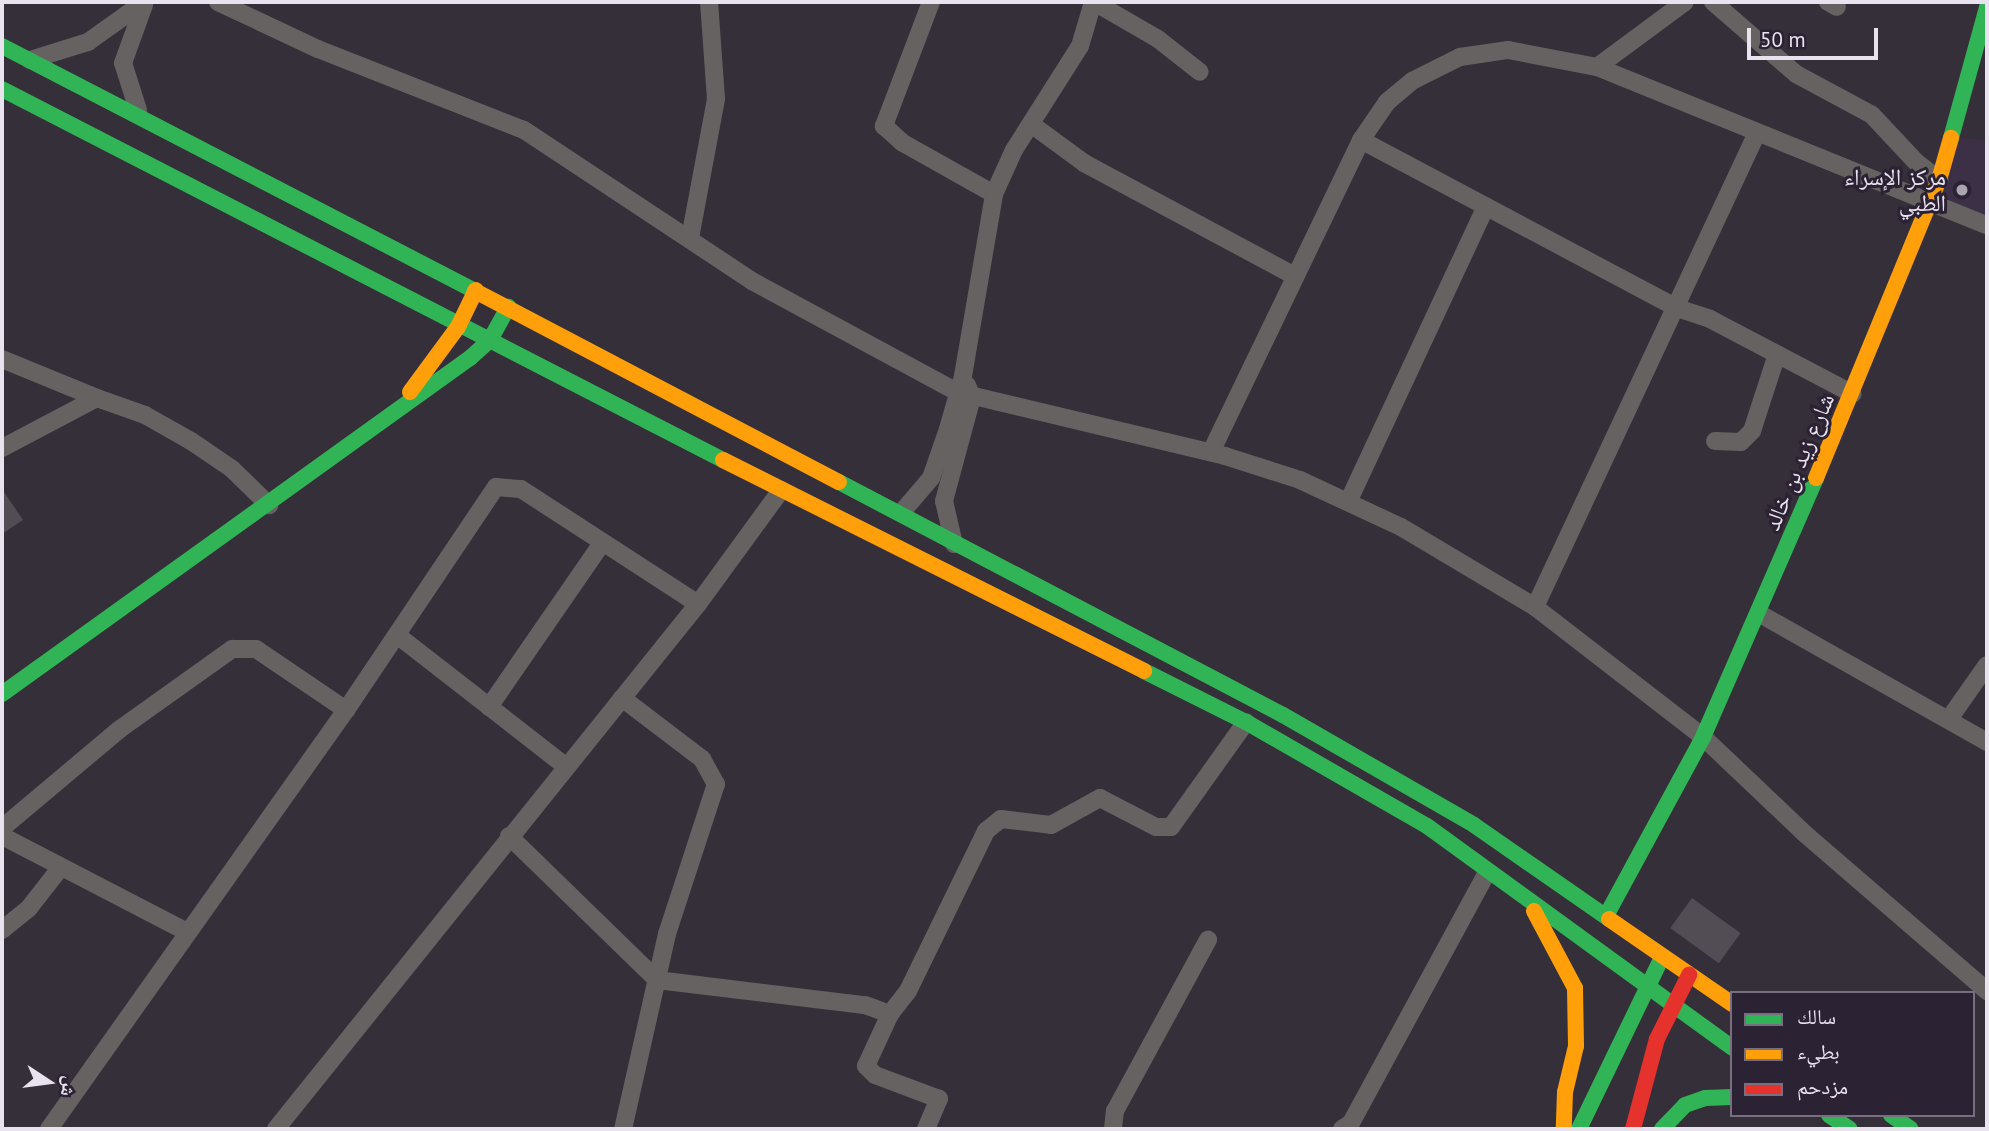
<!DOCTYPE html>
<meta charset="utf-8">
<style>
body{margin:0}
#map{position:relative;width:1989px;height:1131px;overflow:hidden;background:#352f3a;font-family:"PT Sans","Noto Naskh Arabic",sans-serif}
div>[style]{position:absolute}
[style*='--x']{left:calc(var(--x)*1px);top:calc(var(--y)*1px);width:calc(var(--w)*1px);rotate:calc(var(--a)*1deg)}
.built>*{inset:0;background:#3c3046}
.building>*{inset:0;background:#524c55;transform-origin:0 0}
.street>*{height:18px;margin:-9px;padding:0 9px;transform-origin:9px;border-radius:9px;background:#656261}
.fast>*{height:16px;margin:-8px;padding:0 8px;transform-origin:8px;border-radius:8px;background:#30b455}
.slow>*{height:16px;margin:-8px;padding:0 8px;transform-origin:8px;border-radius:8px;background:#ff9f0a}
.jam>*{height:16px;margin:-8px;padding:0 8px;transform-origin:8px;border-radius:8px;background:#e5322d}
.dots>*{width:19px;height:19px;translate:-50% -50%;box-sizing:border-box;border:4px solid #2b2234;border-radius:50%}
span{translate:-50% -50%;white-space:nowrap;text-align:center;line-height:1.15;-webkit-text-stroke:6px #2b2234;paint-order:stroke}
.poi-label{font-size:23px;color:#e9e3ef}
.right{translate:-100% -50%;text-align:right}
.street-label{font-size:23px;color:#e9e3ef}
.frame{position:absolute;inset:0;border:4px solid #e9e3ef;pointer-events:none}
.legend{position:absolute;left:1730px;top:991px;width:245px;height:126px;box-sizing:border-box;background:#2b2234;border:2px solid #776f7f;margin:0;padding:9px 12px;list-style:none;font-size:21px;color:#e9e3ef}
.legend li{display:flex;align-items:center;gap:14px;height:35px}
.legend b{width:35px;border:2px solid #776f7f}
.north{position:absolute;left:14px;top:1047px;width:70px;height:70px;-webkit-text-stroke:5px #2b2234;paint-order:stroke;rotate:103deg;font-size:19px;font-weight:700;line-height:28px;text-align:center;color:#e9e3ef}
.north::after{content:'';display:block;margin:auto;width:24px;height:32px;background:#e9e3ef;clip-path:polygon(50% 0,100% 100%,50% 72%,0 100%)}
.scale{position:absolute;left:1747px;top:28px;width:131px;height:32px;box-sizing:border-box;border:4px solid #e9e3ef;border-top:0;padding-left:9px;font-size:21px;line-height:24px;white-space:nowrap;color:#e9e3ef;-webkit-text-stroke:5px #2b2234;paint-order:stroke}
</style>
<div id="map">
<div class="built">
<div style="clip-path:polygon(1952px 136px,1987px 141px,1987px 225px,1932px 200px)"></div>
</div>
<div class="building">
<div style="clip-path:polygon(2px 489px,23px 520px,2px 534px)"></div>
<div style="left:1692px;top:898px;width:60px;height:37px;rotate:36deg"></div>
</div>
<div class="street">
<div style="--x:218;--y:2;--w:110;--a:25.2"></div>
<div style="--x:318;--y:49;--w:221;--a:21.5"></div>
<div style="--x:524;--y:130;--w:273;--a:33.5"></div>
<div style="--x:752;--y:281;--w:233;--a:28.4"></div>
<div style="--x:957;--y:392;--w:276;--a:13.4"></div>
<div style="--x:1225;--y:456;--w:79;--a:17.7"></div>
<div style="--x:1300;--y:480;--w:111;--a:25"></div>
<div style="--x:1401;--y:527;--w:156;--a:30.8"></div>
<div style="--x:1535;--y:607;--w:212;--a:37.7"></div>
<div style="--x:1703;--y:737;--w:139;--a:43.5"></div>
<div style="--x:1804;--y:833;--w:242;--a:40.8"></div>
<div style="--x:931;--y:2;--w:133;--a:110.8"></div>
<div style="--x:884;--y:126;--w:25;--a:42"></div>
<div style="--x:903;--y:143;--w:104;--a:29.3"></div>
<div style="--x:1094;--y:2;--w:74;--a:30"></div>
<div style="--x:1158;--y:39;--w:53;--a:38.2"></div>
<div style="--x:1713;--y:2;--w:110;--a:40.9"></div>
<div style="--x:1796;--y:74;--w:86;--a:28.3"></div>
<div style="--x:1872;--y:115;--w:63;--a:46.9"></div>
<div style="--x:1915;--y:161;--w:31;--a:38"></div>
<div style="--x:1828;--y:2;--w:10;--a:29"></div>
<div style="--x:30;--y:60;--w:61;--a:-17.2"></div>
<div style="--x:88;--y:42;--w:69;--a:-35.5"></div>
<div style="--x:1597;--y:67;--w:109;--a:-36.5"></div>
<div style="--x:138;--y:110;--w:49;--a:-107.7"></div>
<div style="--x:123;--y:63;--w:62;--a:-70.1"></div>
<div style="--x:1031;--y:124;--w:66;--a:36.3"></div>
<div style="--x:1084;--y:163;--w:237;--a:28.2"></div>
<div style="--x:1361;--y:140;--w:358;--a:28"></div>
<div style="--x:1677;--y:308;--w:35;--a:18"></div>
<div style="--x:1710;--y:319;--w:161;--a:27.7"></div>
<div style="--x:690;--y:238;--w:141;--a:-79.4"></div>
<div style="--x:716;--y:99;--w:97;--a:-94.1"></div>
<div style="--x:2;--y:359;--w:103;--a:22.3"></div>
<div style="--x:1715;--y:441;--w:26;--a:2"></div>
<div style="--x:1741;--y:442;--w:16;--a:-45"></div>
<div style="--x:1752;--y:431;--w:81;--a:-72"></div>
<div style="--x:2;--y:448;--w:107;--a:-27.8"></div>
<div style="--x:97;--y:398;--w:51;--a:19.5"></div>
<div style="--x:145;--y:415;--w:53;--a:29.5"></div>
<div style="--x:191;--y:441;--w:50;--a:34.3"></div>
<div style="--x:232;--y:469;--w:52;--a:44.2"></div>
<div style="--x:1211;--y:452;--w:346;--a:-64.3"></div>
<div style="--x:1361;--y:140;--w:46;--a:-55.6"></div>
<div style="--x:1387;--y:102;--w:33;--a:-40"></div>
<div style="--x:1412;--y:81;--w:54;--a:-26.6"></div>
<div style="--x:1460;--y:57;--w:49;--a:-8.3"></div>
<div style="--x:1508;--y:50;--w:91;--a:10.8"></div>
<div style="--x:1597;--y:67;--w:421;--a:22.1"></div>
<div style="--x:1349;--y:500;--w:324;--a:-65"></div>
<div style="--x:901;--y:513;--w:46;--a:-49.4"></div>
<div style="--x:931;--y:478;--w:52;--a:-70.9"></div>
<div style="--x:948;--y:429;--w:55;--a:-74.2"></div>
<div style="--x:963;--y:376;--w:185;--a:-80.3"></div>
<div style="--x:994;--y:194;--w:48;--a:-65.6"></div>
<div style="--x:1014;--y:150;--w:123;--a:-57.6"></div>
<div style="--x:1080;--y:46;--w:46;--a:-73.5"></div>
<div style="--x:954;--y:544;--w:44;--a:-103.1"></div>
<div style="--x:944;--y:501;--w:108;--a:-74.9"></div>
<div style="--x:972;--y:397;--w:13;--a:-113"></div>
<div style="--x:1535;--y:607;--w:521;--a:-64.91"></div>
<div style="--x:1760;--y:614;--w:261;--a:29.4"></div>
<div style="--x:397;--y:635;--w:213;--a:37.9"></div>
<div style="--x:622;--y:698;--w:101;--a:37.3"></div>
<div style="--x:702;--y:759;--w:29;--a:61"></div>
<div style="--x:716;--y:784;--w:158;--a:108.1"></div>
<div style="--x:667;--y:934;--w:200;--a:102.7"></div>
<div style="--x:489;--y:707;--w:199;--a:-55.4"></div>
<div style="--x:1949;--y:719;--w:66;--a:-54.9"></div>
<div style="--x:2;--y:828;--w:154;--a:-40"></div>
<div style="--x:120;--y:729;--w:138;--a:-35.5"></div>
<div style="--x:232;--y:649;--w:24;--a:0"></div>
<div style="--x:256;--y:649;--w:109;--a:34.1"></div>
<div style="--x:2;--y:836;--w:208;--a:27.4"></div>
<div style="--x:509;--y:836;--w:206;--a:44.2"></div>
<div style="--x:657;--y:980;--w:209;--a:6.9"></div>
<div style="--x:865;--y:1005;--w:27;--a:20"></div>
<div style="--x:2;--y:930;--w:35;--a:-39"></div>
<div style="--x:29;--y:908;--w:52;--a:-52"></div>
<div style="--x:49;--y:1129;--w:514;--a:-54.67"></div>
<div style="--x:346;--y:710;--w:269;--a:-56.1"></div>
<div style="--x:496;--y:487;--w:25;--a:5"></div>
<div style="--x:521;--y:489;--w:211;--a:33"></div>
<div style="--x:276;--y:1129;--w:674;--a:-51.21"></div>
<div style="--x:698;--y:604;--w:141;--a:-53.9"></div>
<div style="--x:926;--y:1129;--w:33;--a:-67"></div>
<div style="--x:939;--y:1099;--w:68;--a:-159.4"></div>
<div style="--x:875;--y:1075;--w:13;--a:-135"></div>
<div style="--x:866;--y:1066;--w:57;--a:-65.2"></div>
<div style="--x:890;--y:1014;--w:29;--a:-52"></div>
<div style="--x:908;--y:991;--w:178;--a:-64"></div>
<div style="--x:986;--y:831;--w:19;--a:-39"></div>
<div style="--x:1001;--y:819;--w:50;--a:6.8"></div>
<div style="--x:1051;--y:825;--w:56;--a:-28.9"></div>
<div style="--x:1100;--y:798;--w:63;--a:27.4"></div>
<div style="--x:1156;--y:827;--w:15;--a:0"></div>
<div style="--x:1171;--y:827;--w:129;--a:-54.5"></div>
<div style="--x:1113;--y:1129;--w:18;--a:-84"></div>
<div style="--x:1115;--y:1111;--w:195;--a:-61.5"></div>
<div style="--x:1342;--y:1129;--w:11;--a:-34"></div>
<div style="--x:1351;--y:1123;--w:285;--a:-61.5"></div>
</div>
<div class="fast">
<div style="--x:2;--y:46;--w:533;--a:27.38"></div>
<div style="--x:2;--y:89;--w:811;--a:27.23"></div>
<div style="--x:1951;--y:138;--w:136;--a:-74.6"></div>
<div style="--x:839;--y:482;--w:501;--a:27.69"></div>
<div style="--x:1283;--y:715;--w:220;--a:29.9"></div>
<div style="--x:1474;--y:825;--w:165;--a:34.8"></div>
<div style="--x:1144;--y:671;--w:114;--a:26.6"></div>
<div style="--x:1246;--y:722;--w:209;--a:29.9"></div>
<div style="--x:1427;--y:826;--w:377;--a:36"></div>
<div style="--x:2;--y:694;--w:576;--a:-35.68"></div>
<div style="--x:470;--y:358;--w:27;--a:-42"></div>
<div style="--x:490;--y:340;--w:38;--a:-61"></div>
<div style="--x:1606;--y:916;--w:204;--a:-61.5"></div>
<div style="--x:1703;--y:737;--w:283;--a:-66.4"></div>
<div style="--x:1829;--y:1115;--w:25;--a:34"></div>
<div style="--x:1891;--y:1115;--w:24;--a:35"></div>
<div style="--x:1579;--y:1129;--w:191;--a:-64.2"></div>
<div style="--x:1662;--y:1129;--w:33;--a:-46"></div>
<div style="--x:1685;--y:1105;--w:21;--a:-19"></div>
<div style="--x:1705;--y:1098;--w:27;--a:-2"></div>
</div>
<div class="slow">
<div style="--x:475;--y:291;--w:411;--a:27.7"></div>
<div style="--x:410;--y:392;--w:81;--a:-53.6"></div>
<div style="--x:458;--y:327;--w:41;--a:-64.1"></div>
<div style="--x:723;--y:460;--w:471;--a:26.6"></div>
<div style="--x:1816;--y:478;--w:322;--a:-67.6"></div>
<div style="--x:1939;--y:180;--w:44;--a:-74.1"></div>
<div style="--x:1534;--y:911;--w:87;--a:62"></div>
<div style="--x:1575;--y:988;--w:58;--a:89"></div>
<div style="--x:1576;--y:1046;--w:47;--a:103.4"></div>
<div style="--x:1565;--y:1092;--w:37;--a:92"></div>
<div style="--x:1609;--y:919;--w:150;--a:34.6"></div>
</div>
<div class="jam">
<div style="--x:1633;--y:1129;--w:93;--a:-75.1"></div>
<div style="--x:1657;--y:1039;--w:72;--a:-63.4"></div>
</div>
<div class="dots">
<div style="left:1962px;top:190px;background:#aaa4b0"></div>
</div>
<div class="poi-label">
<span class="right" style="left:1946px;top:190px">مركز الإسراء<br>الطبي</span>
</div>
<div class="street-label">
<span style="left:1799px;top:462px;rotate:-67deg">شارع زيد بن خالد</span>
</div>
<div class="frame"></div>
<ul class="legend">
<li><b style="height:9px;background:#30b455"></b>سالك</li>
<li><b style="height:9px;background:#ff9f0a"></b>بطيء</li>
<li><b style="height:9px;background:#e5322d"></b>مزدحم</li>
</ul>
<div class="north">ش</div>
<div class="scale">50 m</div>
</div>
